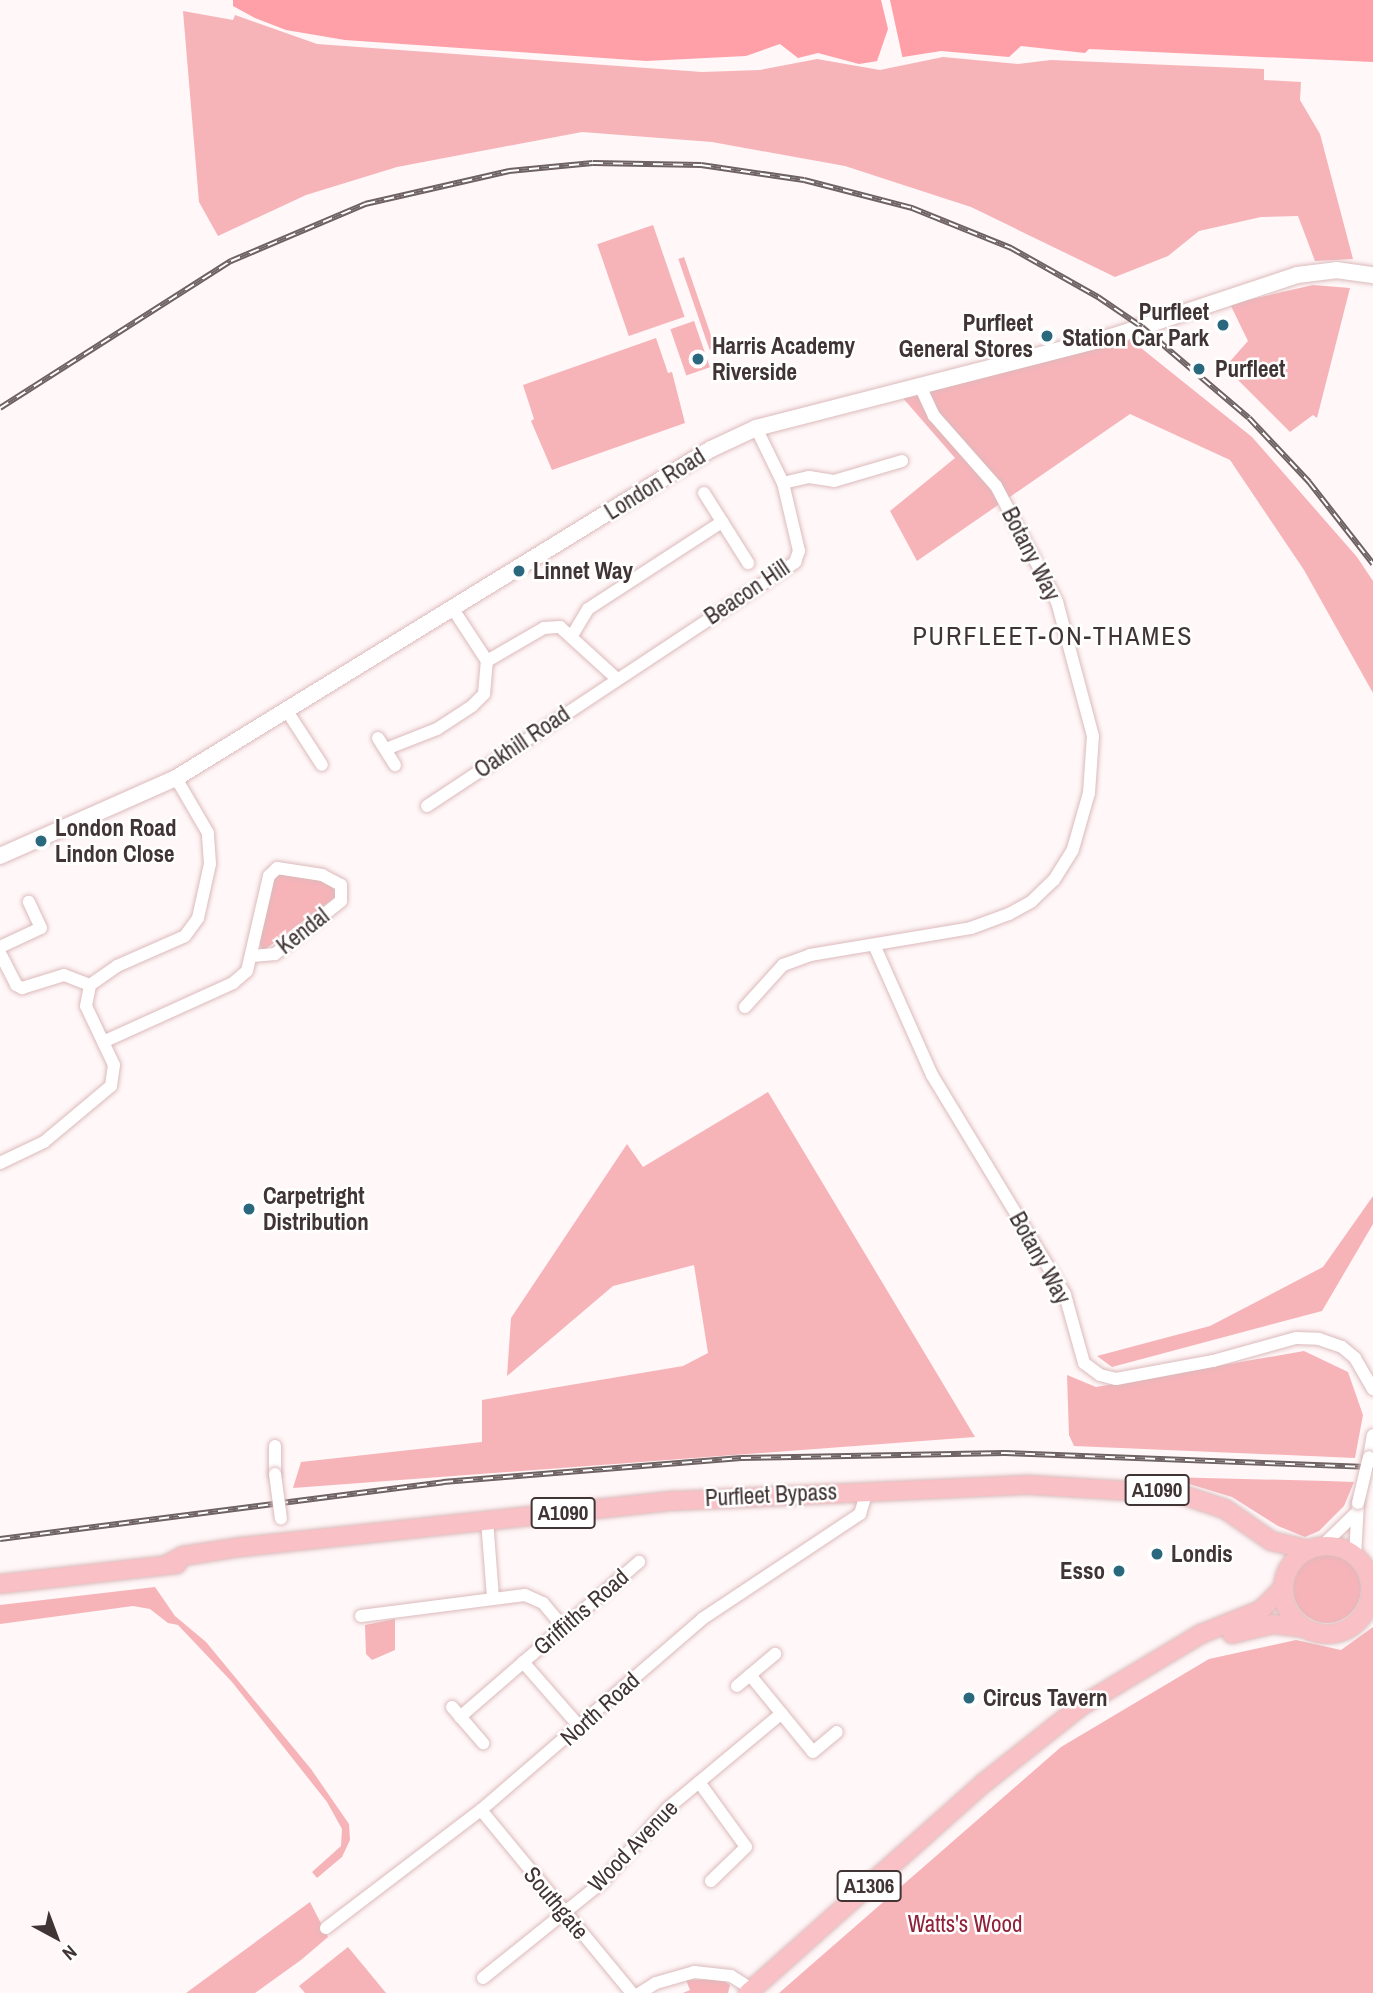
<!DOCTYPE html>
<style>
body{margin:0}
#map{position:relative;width:1373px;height:1993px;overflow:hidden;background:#fff7f8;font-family:"Archivo Narrow",sans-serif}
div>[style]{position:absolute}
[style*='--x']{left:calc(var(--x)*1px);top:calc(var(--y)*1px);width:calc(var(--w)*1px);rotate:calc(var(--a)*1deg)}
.green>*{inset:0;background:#f6b4b9;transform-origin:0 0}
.round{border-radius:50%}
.water>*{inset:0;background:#ff9fa8}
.pier>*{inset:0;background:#fff7f8}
.roads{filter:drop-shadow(0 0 2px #dcbabb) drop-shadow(0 0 2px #dcbabb)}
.street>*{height:12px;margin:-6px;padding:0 6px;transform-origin:6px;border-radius:6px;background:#fff}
.secondary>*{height:16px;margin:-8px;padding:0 8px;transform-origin:8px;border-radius:8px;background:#fff}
.primary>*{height:18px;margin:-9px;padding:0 9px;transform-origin:9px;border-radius:9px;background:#f9c0c5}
.primary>.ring{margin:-9px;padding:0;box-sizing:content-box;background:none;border:18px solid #f9c0c5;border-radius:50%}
.rail>*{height:6px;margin-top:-3px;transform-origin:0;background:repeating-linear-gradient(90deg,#fff 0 10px,#6e6262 0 20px);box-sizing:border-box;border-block:2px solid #6e6262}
.bridges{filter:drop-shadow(0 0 2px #dcbabb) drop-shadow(0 0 2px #dcbabb)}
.street-bridge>*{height:12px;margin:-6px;padding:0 6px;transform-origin:6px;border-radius:6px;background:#fff}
.dots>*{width:19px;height:19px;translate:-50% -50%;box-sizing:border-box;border:4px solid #fff;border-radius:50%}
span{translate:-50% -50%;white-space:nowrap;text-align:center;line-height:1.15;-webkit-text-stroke:5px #fff;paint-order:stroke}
.shield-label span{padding:2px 5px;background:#fff;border:2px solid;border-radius:5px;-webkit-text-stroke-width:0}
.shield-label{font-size:21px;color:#413434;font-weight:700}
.poi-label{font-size:23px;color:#413434;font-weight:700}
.right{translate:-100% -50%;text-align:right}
.left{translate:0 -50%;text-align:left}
.street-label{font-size:23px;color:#413434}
.park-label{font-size:23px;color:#8f2138}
.quarter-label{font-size:26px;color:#413434;letter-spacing:2px}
.north{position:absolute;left:21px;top:1902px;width:70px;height:70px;-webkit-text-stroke:5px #fff;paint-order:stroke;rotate:139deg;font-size:19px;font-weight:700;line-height:28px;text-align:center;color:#413434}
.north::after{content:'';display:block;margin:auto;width:24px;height:32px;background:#413434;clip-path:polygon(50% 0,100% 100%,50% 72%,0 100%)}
</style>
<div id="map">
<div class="green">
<div style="clip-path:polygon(183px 11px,233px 20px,235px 15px,317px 44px,702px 72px,760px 70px,817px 59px,880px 70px,943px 57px,1018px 64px,1051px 60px,1264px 69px,1264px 80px,1301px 82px,1300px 100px,1320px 134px,1353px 259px,1315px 261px,1298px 216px,1261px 217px,1199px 231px,1168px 256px,1115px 277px,971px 207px,845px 166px,712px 142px,582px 132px,397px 167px,306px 195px,218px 236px,199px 202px)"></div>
<div style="left:653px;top:225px;width:97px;height:59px;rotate:71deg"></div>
<div style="left:684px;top:257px;width:96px;height:6px;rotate:71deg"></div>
<div style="clip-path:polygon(1313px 285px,1350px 288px,1317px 418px,1313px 415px,1290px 432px,1225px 367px,1248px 341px,1230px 304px)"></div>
<div style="left:694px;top:321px;width:49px;height:25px;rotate:71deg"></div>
<div style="clip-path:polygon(656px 338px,668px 373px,672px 372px,685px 423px,552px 470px,531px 421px,534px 419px,523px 385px)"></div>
<div style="clip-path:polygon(1131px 340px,1252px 437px,1357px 557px,1373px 581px,1373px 693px,1304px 570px,1230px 460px,1130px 414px,917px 561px,890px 511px,955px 458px,902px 397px)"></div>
<div style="clip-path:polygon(284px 873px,331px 883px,337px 887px,338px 895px,263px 951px,259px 943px,274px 878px)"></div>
<div style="clip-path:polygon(768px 1092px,975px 1437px,293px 1488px,301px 1462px,482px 1442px,482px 1400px,683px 1366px,708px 1353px,694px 1265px,613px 1286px,507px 1376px,511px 1318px,627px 1144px,643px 1167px)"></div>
<div style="clip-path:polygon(1373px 1196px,1373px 1224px,1322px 1311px,1112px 1367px,1097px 1356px,1210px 1326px,1323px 1267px)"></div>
<div style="clip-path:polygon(1304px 1351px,1348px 1372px,1363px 1415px,1355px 1458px,1074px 1446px,1069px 1435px,1067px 1375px,1096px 1387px)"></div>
<div style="clip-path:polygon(1166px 1477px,1327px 1481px,1354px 1482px,1344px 1506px,1319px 1531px,1305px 1537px,1278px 1526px,1232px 1497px)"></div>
<div class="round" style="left:1293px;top:1555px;width:68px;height:68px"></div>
<div style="clip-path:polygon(155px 1587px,175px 1616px,206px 1642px,311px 1769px,349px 1824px,350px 1840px,342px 1857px,317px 1878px,312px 1872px,341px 1846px,342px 1829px,327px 1802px,232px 1682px,178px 1625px,168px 1623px,150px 1609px,133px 1606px,0 1624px,0 1605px)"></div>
<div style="clip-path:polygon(395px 1619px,395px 1650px,372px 1660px,366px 1654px,365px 1625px)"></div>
<div style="clip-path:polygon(1373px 1627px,1373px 1993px,779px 1993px,1061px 1747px,1209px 1659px,1296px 1640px,1341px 1650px)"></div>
<div style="clip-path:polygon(310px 1902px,328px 1937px,301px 1960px,255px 1993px,186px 1993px)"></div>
<div style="clip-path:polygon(348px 1947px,386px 1993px,305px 1993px,299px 1986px)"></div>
<div style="clip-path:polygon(721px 1979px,730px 1985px,728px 1993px,683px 1993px,690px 1990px,686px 1980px)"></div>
</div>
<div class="water">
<div style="clip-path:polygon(233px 0,1373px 0,1373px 62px,1089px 49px,1085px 53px,1021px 46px,1009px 57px,941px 51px,859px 64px,818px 53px,798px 58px,780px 44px,746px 56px,646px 61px,345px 40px,286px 30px,255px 18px,233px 6px)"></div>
</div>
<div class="pier">
<div style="clip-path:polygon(881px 0,890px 0,903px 60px,876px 64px,888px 29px)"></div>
</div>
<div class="roads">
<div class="street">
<div style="--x:783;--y:483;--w:27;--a:-13"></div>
<div style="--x:809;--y:477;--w:25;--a:9"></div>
<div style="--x:834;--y:481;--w:71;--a:-16.4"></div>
<div style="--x:704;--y:493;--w:83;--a:57.8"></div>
<div style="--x:453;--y:609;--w:62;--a:56.8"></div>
<div style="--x:487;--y:661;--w:66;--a:-30.1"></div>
<div style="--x:544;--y:628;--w:16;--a:-4"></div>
<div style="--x:560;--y:627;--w:77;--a:42.4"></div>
<div style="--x:573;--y:634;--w:29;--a:-59"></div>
<div style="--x:588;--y:609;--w:160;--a:-33"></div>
<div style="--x:287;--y:711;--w:64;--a:57.1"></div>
<div style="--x:378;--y:738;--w:32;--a:58"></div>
<div style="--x:386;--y:749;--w:55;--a:-21.4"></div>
<div style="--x:437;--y:729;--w:42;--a:-33.3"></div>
<div style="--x:472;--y:706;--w:17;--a:-45"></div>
<div style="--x:484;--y:694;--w:33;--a:-85"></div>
<div style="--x:427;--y:806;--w:442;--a:-33.5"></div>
<div style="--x:795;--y:562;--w:12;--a:-70"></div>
<div style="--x:799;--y:551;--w:70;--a:-103.2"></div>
<div style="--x:783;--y:483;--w:61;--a:-116.1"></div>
<div style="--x:0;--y:947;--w:45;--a:-24.9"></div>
<div style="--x:41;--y:928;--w:29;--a:-115"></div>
<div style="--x:875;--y:947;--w:140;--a:66"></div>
<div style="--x:932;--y:1075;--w:257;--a:58.8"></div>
<div style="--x:1065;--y:1295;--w:71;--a:74.4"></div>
<div style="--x:1084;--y:1363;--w:20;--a:37"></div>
<div style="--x:1100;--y:1375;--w:16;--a:14"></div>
<div style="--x:1116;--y:1379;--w:99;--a:-10.5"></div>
<div style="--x:1213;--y:1361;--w:86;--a:-15.5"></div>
<div style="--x:1296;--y:1338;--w:23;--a:2"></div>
<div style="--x:1319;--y:1339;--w:24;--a:19"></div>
<div style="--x:1342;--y:1347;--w:17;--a:40"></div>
<div style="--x:1355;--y:1358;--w:36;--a:60"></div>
<div style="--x:0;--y:953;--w:36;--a:63"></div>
<div style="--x:16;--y:985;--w:7;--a:27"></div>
<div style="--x:22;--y:988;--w:44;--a:-17.2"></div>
<div style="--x:64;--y:975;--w:28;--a:21"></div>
<div style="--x:745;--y:1007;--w:57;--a:-47.9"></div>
<div style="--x:783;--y:965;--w:29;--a:-20"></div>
<div style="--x:810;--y:955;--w:163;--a:-9.5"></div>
<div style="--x:971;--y:928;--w:40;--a:-20.2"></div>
<div style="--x:1009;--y:914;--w:26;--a:-29"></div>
<div style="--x:1032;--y:901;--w:30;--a:-44"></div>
<div style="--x:1054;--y:880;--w:36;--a:-58"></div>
<div style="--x:1073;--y:849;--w:58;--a:-74.1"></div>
<div style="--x:1089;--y:793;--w:57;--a:-86"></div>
<div style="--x:1093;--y:736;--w:139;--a:-105"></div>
<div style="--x:1057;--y:602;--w:131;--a:-117.7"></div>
<div style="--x:996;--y:486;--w:94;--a:-131.5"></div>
<div style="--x:934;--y:416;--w:35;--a:-115"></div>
<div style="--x:103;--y:1042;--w:143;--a:-24.4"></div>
<div style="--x:233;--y:983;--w:18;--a:-41"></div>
<div style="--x:247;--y:971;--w:98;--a:-77"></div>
<div style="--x:269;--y:876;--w:11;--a:-45"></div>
<div style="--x:277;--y:868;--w:46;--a:8.8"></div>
<div style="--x:322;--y:875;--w:21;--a:28"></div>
<div style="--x:341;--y:885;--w:16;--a:90"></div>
<div style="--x:341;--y:901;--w:85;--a:141.2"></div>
<div style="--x:275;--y:954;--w:22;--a:175"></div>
<div style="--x:0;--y:1163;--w:49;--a:-25.5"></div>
<div style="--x:44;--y:1142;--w:87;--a:-39.9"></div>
<div style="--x:111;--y:1086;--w:21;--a:-82"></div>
<div style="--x:114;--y:1065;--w:65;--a:-115.4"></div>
<div style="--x:86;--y:1006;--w:21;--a:-79"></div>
<div style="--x:90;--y:985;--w:33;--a:-35"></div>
<div style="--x:117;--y:966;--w:74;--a:-23.8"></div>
<div style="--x:185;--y:936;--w:22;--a:-54"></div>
<div style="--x:198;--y:918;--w:55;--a:-77.5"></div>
<div style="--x:210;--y:864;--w:31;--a:-94"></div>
<div style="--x:208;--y:833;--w:64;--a:-120.2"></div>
<div style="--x:1369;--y:1457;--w:22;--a:-80"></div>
<div style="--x:275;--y:1474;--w:28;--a:-90"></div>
<div style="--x:487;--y:1520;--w:78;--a:85.6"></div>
<div style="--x:1321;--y:1547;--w:47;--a:-44.1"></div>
<div style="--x:1355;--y:1556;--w:53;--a:-86.8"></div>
<div style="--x:361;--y:1616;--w:165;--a:-7.3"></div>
<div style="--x:525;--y:1595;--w:20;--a:24"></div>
<div style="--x:543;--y:1603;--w:31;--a:50"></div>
<div style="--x:523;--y:1662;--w:86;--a:48.8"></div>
<div style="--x:750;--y:1675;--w:99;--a:50.7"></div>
<div style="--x:813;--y:1752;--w:31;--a:-40"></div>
<div style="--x:737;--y:1686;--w:50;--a:-40.1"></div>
<div style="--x:452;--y:1707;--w:48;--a:49.3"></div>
<div style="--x:460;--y:1717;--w:237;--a:-40.9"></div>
<div style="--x:699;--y:1782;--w:80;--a:54.1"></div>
<div style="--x:746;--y:1847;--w:49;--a:135.8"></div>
<div style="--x:481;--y:1810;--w:237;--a:50.5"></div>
<div style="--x:326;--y:1928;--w:195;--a:-37.3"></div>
<div style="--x:481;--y:1810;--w:292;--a:-40.8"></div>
<div style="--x:702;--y:1619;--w:190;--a:-33.6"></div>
<div style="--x:860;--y:1514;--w:24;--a:-73"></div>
<div style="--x:483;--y:1978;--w:151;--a:-38.8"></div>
<div style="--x:601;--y:1883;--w:101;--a:-48.2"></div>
<div style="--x:668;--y:1808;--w:148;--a:-39.8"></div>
<div style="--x:640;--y:1993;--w:19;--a:-32"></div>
<div style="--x:656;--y:1983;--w:40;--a:-16"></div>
<div style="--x:694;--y:1972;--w:37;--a:6"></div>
<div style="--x:731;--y:1976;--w:25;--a:32"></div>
</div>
<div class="secondary">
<div style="--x:0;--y:856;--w:193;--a:-23.9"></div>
<div style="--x:176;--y:778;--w:628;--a:-31.59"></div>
<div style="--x:711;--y:449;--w:50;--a:-25"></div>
<div style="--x:756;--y:428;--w:366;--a:-14.4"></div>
<div style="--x:1111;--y:337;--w:196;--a:-18.4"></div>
<div style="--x:1297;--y:275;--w:39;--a:-7"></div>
<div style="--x:1336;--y:270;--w:37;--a:8"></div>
</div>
<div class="primary">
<div class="ring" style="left:1283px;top:1546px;width:70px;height:70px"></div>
<div style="--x:168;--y:1564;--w:17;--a:-28"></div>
<div style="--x:183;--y:1556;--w:59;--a:-8.8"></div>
<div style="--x:241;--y:1547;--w:435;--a:-6.1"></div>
<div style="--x:674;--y:1501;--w:356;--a:-2.6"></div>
<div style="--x:1030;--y:1485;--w:150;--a:3.4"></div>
<div style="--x:1180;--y:1494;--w:47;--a:18.4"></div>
<div style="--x:1225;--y:1509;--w:56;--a:34.8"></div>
<div style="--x:1271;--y:1541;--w:39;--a:13"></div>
<div style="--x:0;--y:1584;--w:178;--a:-6.4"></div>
<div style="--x:1232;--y:1634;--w:42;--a:-13.7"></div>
<div style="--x:1273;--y:1624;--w:31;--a:7"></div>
<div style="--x:748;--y:1993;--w:317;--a:-41.7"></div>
<div style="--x:985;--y:1782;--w:122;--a:-38.4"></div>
<div style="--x:1081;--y:1706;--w:140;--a:-31"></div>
<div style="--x:1201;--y:1634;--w:65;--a:-21.8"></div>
<div style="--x:1261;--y:1610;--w:31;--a:-45"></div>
</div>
</div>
<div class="rail">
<div style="--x:0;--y:408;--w:274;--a:-32.5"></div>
<div style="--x:231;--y:261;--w:146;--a:-23"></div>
<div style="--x:365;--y:204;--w:148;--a:-12.9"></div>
<div style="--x:509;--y:171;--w:84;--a:-5.4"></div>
<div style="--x:593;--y:163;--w:108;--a:1.1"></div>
<div style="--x:701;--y:165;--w:104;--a:8.3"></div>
<div style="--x:804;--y:180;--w:112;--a:14.5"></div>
<div style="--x:912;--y:208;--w:107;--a:22"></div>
<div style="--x:1011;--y:248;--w:100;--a:29.4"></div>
<div style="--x:1098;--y:297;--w:53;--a:34.3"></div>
<div style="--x:1142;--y:327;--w:140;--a:40.4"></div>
<div style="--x:1249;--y:418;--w:88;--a:46.8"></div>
<div style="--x:1309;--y:482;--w:104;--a:52"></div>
<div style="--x:0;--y:1539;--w:447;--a:-7.3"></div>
<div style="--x:443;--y:1482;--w:299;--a:-4.6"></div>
<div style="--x:741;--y:1458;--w:264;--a:-1.1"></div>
<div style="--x:1005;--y:1453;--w:368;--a:2.2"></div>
</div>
<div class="bridges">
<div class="street-bridge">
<div style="--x:275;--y:1474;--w:45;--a:82.4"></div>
<div style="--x:1358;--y:1503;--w:47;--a:-76.6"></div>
</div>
</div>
<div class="dots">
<div style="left:1223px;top:325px;background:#2a687e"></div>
<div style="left:1047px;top:336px;background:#2a687e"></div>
<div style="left:698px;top:359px;background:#2a687e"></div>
<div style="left:1199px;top:369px;background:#2a687e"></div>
<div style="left:519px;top:571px;background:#2a687e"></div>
<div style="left:41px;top:841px;background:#2a687e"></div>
<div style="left:249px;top:1209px;background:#2a687e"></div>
<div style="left:1157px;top:1554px;background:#2a687e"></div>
<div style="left:1119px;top:1571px;background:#2a687e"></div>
<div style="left:969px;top:1698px;background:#2a687e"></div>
</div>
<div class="shield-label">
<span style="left:1157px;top:1490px">A1090</span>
<span style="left:563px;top:1513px">A1090</span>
<span style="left:869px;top:1886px">A1306</span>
</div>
<div class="poi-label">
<span class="right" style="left:1209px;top:325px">Purfleet<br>Station Car Park</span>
<span class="right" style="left:1033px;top:336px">Purfleet<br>General Stores</span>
<span class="left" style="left:712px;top:359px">Harris Academy<br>Riverside</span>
<span class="left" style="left:1215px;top:369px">Purfleet</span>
<span class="left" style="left:533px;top:571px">Linnet Way</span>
<span class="left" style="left:55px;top:841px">London Road<br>Lindon Close</span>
<span class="left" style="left:263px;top:1209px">Carpetright<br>Distribution</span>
<span class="left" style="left:1171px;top:1554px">Londis</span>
<span class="right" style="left:1105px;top:1571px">Esso</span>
<span class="left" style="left:983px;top:1698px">Circus Tavern</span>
</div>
<div class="street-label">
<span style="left:655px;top:484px;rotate:-32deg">London Road</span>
<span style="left:1031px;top:554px;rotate:63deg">Botany Way</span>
<span style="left:747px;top:592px;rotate:-34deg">Beacon Hill</span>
<span style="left:522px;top:742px;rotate:-34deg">Oakhill Road</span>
<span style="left:303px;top:931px;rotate:-38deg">Kendal</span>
<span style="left:1040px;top:1258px;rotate:61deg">Botany Way</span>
<span style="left:771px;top:1495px;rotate:-3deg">Purfleet Bypass</span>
<span style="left:581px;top:1612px;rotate:-41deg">Griffiths Road</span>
<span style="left:600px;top:1709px;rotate:-42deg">North Road</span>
<span style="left:633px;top:1846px;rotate:-46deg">Wood Avenue</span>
<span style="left:556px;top:1903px;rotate:50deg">Southgate</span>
</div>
<div class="park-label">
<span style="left:965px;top:1924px">Watts's Wood</span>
</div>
<div class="quarter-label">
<span style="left:1053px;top:636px">PURFLEET-ON-THAMES</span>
</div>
<div class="north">N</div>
</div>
